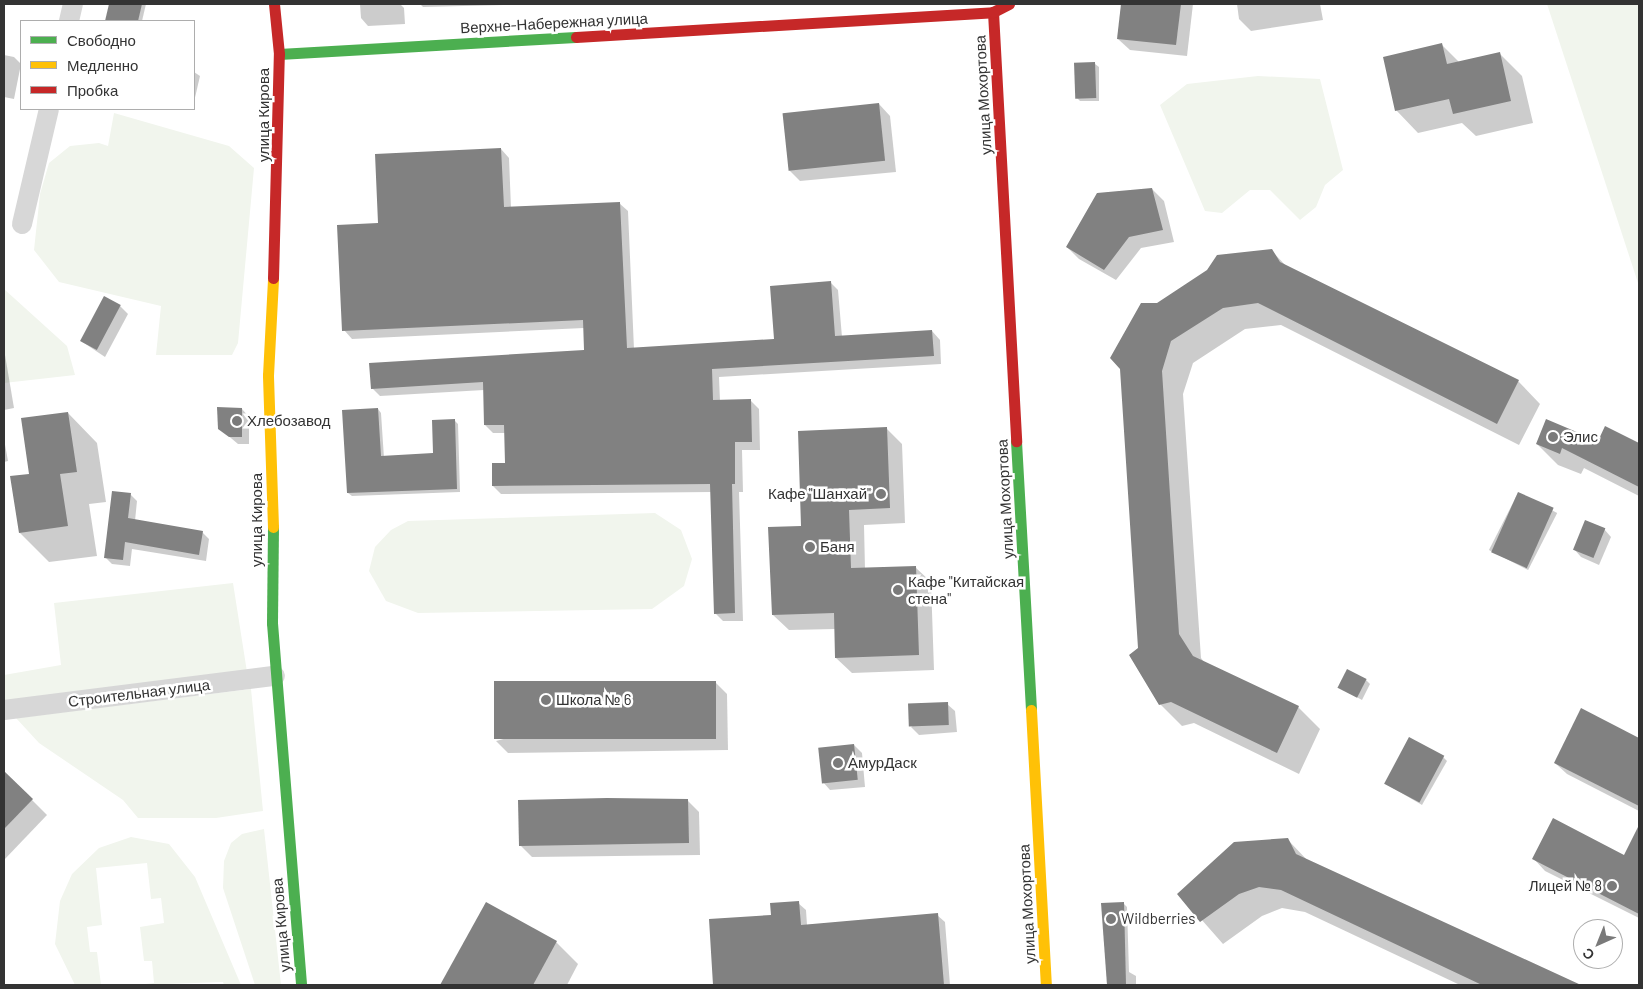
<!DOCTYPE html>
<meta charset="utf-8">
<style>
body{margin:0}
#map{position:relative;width:1643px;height:989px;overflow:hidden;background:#fff;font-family:Barlow,sans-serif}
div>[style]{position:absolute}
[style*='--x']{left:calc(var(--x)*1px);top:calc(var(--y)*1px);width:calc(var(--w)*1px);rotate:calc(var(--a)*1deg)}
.green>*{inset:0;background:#f1f5ed}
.shadow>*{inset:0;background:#0003;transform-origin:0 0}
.building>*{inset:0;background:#818181;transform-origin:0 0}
.street>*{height:20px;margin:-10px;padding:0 10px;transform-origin:10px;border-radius:10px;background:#d7d7d7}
.fast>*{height:11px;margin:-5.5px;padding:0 5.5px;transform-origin:5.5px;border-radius:5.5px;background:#4caf50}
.slow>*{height:11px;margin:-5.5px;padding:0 5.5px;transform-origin:5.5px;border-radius:5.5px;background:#ffc107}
.jam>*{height:11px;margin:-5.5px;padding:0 5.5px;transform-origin:5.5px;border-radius:5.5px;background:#c62828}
.dots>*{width:14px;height:14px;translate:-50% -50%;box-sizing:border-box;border:2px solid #fff;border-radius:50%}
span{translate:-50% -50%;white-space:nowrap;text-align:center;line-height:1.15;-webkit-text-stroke:5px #fff;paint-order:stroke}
.street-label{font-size:15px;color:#333}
.poi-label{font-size:15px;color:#333}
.left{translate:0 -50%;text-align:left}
.right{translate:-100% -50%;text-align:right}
.frame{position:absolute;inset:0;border:5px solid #333;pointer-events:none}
.legend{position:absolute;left:20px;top:20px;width:175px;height:90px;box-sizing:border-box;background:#fff;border:1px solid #adadad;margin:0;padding:6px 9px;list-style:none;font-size:15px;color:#333}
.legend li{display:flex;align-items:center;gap:10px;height:25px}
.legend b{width:25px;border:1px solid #adadad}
.north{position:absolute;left:1573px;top:919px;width:50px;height:50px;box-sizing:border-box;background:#fff;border:1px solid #adadad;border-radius:50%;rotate:224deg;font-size:14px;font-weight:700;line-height:20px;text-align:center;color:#333}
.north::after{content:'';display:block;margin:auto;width:18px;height:22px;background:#7a7a7a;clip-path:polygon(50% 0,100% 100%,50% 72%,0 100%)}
</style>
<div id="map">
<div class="green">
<div style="clip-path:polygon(1547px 4px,1639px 4px,1639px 286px)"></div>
<div style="clip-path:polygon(1258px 76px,1320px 79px,1343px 170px,1325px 185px,1316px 207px,1300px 220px,1270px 190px,1250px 190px,1222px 213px,1205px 211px,1160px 105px,1187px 84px)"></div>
<div style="clip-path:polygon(114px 113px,229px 146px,254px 168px,238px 343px,232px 355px,156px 355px,161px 306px,59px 282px,34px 250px,40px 194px,49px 163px,70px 146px,99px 143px,108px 146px)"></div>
<div style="clip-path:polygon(4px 289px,67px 346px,75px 375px,4px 383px)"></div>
<div style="clip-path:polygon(655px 513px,681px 530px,692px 559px,684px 586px,652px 609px,418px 613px,386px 601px,369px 571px,375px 547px,391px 530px,408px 521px)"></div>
<div style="clip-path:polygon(233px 583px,247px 672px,4px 705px,4px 675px,61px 665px,54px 603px)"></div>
<div style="clip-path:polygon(251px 689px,263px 811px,216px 818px,138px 818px,123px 800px,39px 743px,16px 718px)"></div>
<div style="clip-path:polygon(264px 829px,281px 985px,255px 985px,223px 888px,224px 861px,231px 843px,242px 834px)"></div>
<div style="clip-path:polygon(131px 837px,169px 844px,195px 877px,241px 985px,224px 985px,223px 982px,137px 985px,154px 983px,152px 961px,144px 961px,140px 927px,164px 923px,161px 898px,151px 899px,147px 863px,96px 868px,102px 925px,87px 927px,90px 952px,97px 952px,101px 985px,75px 985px,55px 944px,60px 901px,72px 874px,99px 848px)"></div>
</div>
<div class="shadow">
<div style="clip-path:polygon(110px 4px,146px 4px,142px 21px,106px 21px)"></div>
<div style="clip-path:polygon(360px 4px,400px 4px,404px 8px,405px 24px,368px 26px,361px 18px)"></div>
<div style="clip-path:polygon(420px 4px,504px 4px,504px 5px,423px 7px)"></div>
<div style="clip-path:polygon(1122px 4px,1193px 4px,1187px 56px,1130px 50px,1118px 39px)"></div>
<div style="clip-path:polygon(1237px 4px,1320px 4px,1323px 20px,1251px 31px,1239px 19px)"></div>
<div style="clip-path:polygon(1442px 45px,1460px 63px,1500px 54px,1522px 76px,1533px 123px,1476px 136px,1462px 123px,1418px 133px,1396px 110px)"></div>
<div style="clip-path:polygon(4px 55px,14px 57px,21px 64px,14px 99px,4px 97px)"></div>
<div style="clip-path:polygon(1095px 64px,1099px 67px,1099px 101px,1080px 101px,1076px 97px)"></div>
<div style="clip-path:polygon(194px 72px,200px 76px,194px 102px)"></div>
<div style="clip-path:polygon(879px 104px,890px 116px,896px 172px,800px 181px,789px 170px)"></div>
<div style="clip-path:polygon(501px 149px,509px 158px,511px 208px,619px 203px,628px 211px,634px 349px,776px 340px,830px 282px,838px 290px,842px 337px,932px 331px,940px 340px,941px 364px,719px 377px,720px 401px,751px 401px,759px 409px,760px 450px,742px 450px,743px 492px,739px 492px,743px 621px,723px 621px,715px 613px,712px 492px,501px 494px,493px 486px,506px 464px,505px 433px,493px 433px,485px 425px,484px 390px,380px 396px,372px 388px,586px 351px,584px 328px,352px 339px,344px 330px,380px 224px)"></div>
<div style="clip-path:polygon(1152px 189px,1164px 201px,1174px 242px,1141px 248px,1116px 280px,1079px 259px,1067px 247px)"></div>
<div style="clip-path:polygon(1271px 250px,1287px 267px,1518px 381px,1540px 404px,1519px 445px,1281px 325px,1245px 329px,1193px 363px,1183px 394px,1201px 658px,1204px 662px,1298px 707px,1320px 729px,1299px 774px,1194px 723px,1182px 726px,1160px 704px,1139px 648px,1158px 304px)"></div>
<div style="clip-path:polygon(120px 306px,128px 314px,105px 357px,81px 341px)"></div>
<div style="clip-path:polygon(4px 349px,14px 408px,4px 410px)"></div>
<div style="clip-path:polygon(242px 409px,249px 417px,249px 444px,238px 444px,219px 428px)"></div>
<div style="clip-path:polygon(378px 409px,381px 413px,384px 458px,435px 455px,455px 421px,458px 424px,460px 492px,352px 496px,348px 493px)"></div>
<div style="clip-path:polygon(68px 413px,97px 443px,106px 502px,89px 504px,97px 556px,49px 562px,20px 533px,30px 475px)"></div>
<div style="clip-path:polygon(1606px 428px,1639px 445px,1639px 496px,1584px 468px,1581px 474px,1558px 465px,1537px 444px,1599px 442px)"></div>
<div style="clip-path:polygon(887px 429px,902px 444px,905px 523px,864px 525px,865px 569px,915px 567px,931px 582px,934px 670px,852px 673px,836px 658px,835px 629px,789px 630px,773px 615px,802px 528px)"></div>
<div style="clip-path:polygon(4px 439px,8px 461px,4px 462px)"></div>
<div style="left:1518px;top:493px;width:44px;height:64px;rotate:27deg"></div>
<div style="clip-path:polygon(130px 494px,137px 501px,135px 521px,202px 532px,209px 539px,206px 561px,132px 549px,130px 566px,112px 564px,105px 557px)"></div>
<div style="clip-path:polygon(1604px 529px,1611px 537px,1599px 565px,1581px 557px,1574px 549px)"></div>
<div style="clip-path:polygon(1366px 680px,1370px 684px,1362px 700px,1340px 688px)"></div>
<div style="clip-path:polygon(715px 682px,727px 694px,728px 750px,508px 753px,496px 741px)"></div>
<div style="clip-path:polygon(947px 704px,955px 711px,957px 732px,919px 735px,911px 727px)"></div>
<div style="clip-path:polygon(1582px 710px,1639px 739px,1639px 811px,1567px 774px,1555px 763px)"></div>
<div style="clip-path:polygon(854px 745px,862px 753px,865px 787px,830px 790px,823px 782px)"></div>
<div style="clip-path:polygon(1443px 757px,1447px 761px,1422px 805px,1386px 784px)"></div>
<div style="clip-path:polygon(4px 772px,47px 815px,4px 860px)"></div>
<div style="clip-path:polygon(687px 800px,699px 812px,700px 855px,532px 857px,520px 845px)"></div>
<div style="clip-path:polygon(1639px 828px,1639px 918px,1545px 871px,1534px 859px,1625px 856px)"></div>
<div style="clip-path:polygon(1288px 840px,1309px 862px,1578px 985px,1460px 985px,1305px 912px,1282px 908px,1262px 916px,1223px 944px,1179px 894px)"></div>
<div style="clip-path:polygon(486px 903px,556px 942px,578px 964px,567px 985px,441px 985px)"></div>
<div style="clip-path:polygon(798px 903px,806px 910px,807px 925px,937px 915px,945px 922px,950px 985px,714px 985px,710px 920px,772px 917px)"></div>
<div style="clip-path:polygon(1123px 903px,1127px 907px,1129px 972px,1136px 976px,1136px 985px,1108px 985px,1102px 904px)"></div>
</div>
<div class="building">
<div style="clip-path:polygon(109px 4px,142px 4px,138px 21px,105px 21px)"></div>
<div style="clip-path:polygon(1121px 4px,1181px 4px,1176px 45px,1117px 39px)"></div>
<div style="clip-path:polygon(1442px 43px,1447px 64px,1500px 52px,1511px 101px,1453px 114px,1449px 99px,1395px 111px,1383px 57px)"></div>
<div style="left:1095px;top:62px;width:36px;height:21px;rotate:88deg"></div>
<div style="left:879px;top:103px;width:58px;height:97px;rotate:84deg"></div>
<div style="clip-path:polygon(501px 148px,504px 207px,620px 202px,627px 348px,774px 339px,770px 286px,831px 281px,835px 336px,932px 330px,934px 356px,712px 369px,713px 400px,751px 399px,752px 442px,735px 442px,735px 484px,732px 484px,735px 613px,714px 614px,710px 484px,492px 486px,492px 463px,505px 463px,504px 425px,484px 425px,483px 382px,371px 389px,369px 363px,584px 350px,583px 320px,342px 331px,337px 225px,378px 223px,375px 154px)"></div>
<div style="clip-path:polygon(1152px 188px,1163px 230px,1129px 237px,1104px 270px,1066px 247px,1097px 193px)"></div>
<div style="clip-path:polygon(1272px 249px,1280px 262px,1519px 380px,1497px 424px,1258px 303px,1223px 308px,1171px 341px,1162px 371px,1179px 634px,1193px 656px,1299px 706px,1277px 753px,1171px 702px,1159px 705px,1129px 655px,1138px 648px,1120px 369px,1110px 358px,1141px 303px,1157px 303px,1207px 270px,1217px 255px)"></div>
<div style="left:104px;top:296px;width:19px;height:51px;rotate:28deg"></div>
<div style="clip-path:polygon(217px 407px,242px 408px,242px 437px,229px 437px,218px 429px)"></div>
<div style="clip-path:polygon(378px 408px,381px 456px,433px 453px,432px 420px,455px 419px,457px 489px,347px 493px,342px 410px)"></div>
<div style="clip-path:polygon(68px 412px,77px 472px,60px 474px,68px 526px,19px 533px,10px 476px,29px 474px,21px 418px)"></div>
<div style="clip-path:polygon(1546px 419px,1598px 441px,1605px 426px,1639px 443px,1639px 487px,1562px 448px,1560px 454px,1536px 444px)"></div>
<div style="clip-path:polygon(887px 427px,890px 508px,849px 510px,851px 568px,916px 566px,919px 655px,835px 658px,834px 613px,772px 615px,768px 527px,801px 526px,798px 431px)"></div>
<div style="clip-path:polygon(112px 491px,131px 493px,128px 518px,203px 531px,199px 555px,125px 542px,123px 560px,104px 558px)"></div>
<div style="left:1518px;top:492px;width:39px;height:66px;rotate:24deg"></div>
<div style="left:1585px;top:520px;width:22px;height:32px;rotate:22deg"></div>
<div style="left:1347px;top:669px;width:22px;height:21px;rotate:27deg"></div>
<div style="left:716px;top:681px;width:58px;height:222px;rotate:90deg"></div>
<div style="left:948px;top:702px;width:23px;height:40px;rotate:88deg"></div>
<div style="clip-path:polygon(1581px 708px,1639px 738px,1639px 806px,1554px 763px)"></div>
<div style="left:1409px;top:737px;width:40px;height:53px;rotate:28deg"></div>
<div style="left:854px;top:744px;width:36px;height:36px;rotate:84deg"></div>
<div style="clip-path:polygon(4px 771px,33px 799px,4px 829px)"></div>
<div style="clip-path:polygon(607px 798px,688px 799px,689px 843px,519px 846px,518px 800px)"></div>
<div style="clip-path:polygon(1553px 818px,1624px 855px,1639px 825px,1639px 914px,1532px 859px)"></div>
<div style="clip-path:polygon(1288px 838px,1296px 854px,1581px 985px,1482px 985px,1281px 890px,1259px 887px,1239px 894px,1200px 922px,1177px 894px,1234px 842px)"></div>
<div style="clip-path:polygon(799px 901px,801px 925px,938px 913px,944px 985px,713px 985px,709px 919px,771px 915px,770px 903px)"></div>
<div style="clip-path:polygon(486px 902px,557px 941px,533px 985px,440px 985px)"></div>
<div style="clip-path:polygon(1124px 902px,1126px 985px,1107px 985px,1101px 903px)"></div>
</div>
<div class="street">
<div style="--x:69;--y:21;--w:17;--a:-77"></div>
<div style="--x:22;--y:224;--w:118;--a:-76.8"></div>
<div style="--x:4;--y:710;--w:273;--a:-7.2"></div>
</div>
<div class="fast">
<div style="--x:279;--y:54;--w:297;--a:-3.3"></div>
<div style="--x:1016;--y:441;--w:269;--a:86.8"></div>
<div style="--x:273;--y:527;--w:96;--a:90.6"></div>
<div style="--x:272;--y:623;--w:363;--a:85.4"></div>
</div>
<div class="slow">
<div style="--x:273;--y:527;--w:152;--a:-91.9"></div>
<div style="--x:268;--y:375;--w:97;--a:-87"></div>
<div style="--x:1031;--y:710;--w:275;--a:86.9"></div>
</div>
<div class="jam">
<div style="--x:993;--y:12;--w:430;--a:86.9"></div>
<div style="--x:576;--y:37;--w:418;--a:-3.4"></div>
<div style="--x:993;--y:12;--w:18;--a:-27"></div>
<div style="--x:273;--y:278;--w:224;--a:-88.5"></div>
<div style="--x:279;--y:54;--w:50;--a:-95.7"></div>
</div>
<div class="dots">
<div style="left:237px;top:421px;background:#7a7a7a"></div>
<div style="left:1553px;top:437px;background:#7a7a7a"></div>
<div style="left:881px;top:494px;background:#7a7a7a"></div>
<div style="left:810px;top:547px;background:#7a7a7a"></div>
<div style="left:898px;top:590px;background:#7a7a7a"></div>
<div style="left:546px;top:700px;background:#7a7a7a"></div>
<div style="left:838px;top:763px;background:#7a7a7a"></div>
<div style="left:1612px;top:886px;background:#7a7a7a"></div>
<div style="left:1111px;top:919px;background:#7a7a7a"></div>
</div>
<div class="street-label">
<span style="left:554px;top:23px;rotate:-3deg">Верхне-Набережная улица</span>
<span style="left:983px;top:95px;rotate:-93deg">улица Мохортова</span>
<span style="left:264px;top:115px;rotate:-90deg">улица Кирова</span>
<span style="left:1005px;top:499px;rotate:-93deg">улица Мохортова</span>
<span style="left:257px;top:520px;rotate:-90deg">улица Кирова</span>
<span style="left:139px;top:693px;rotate:-7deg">Строительная улица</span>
<span style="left:1027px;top:904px;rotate:-93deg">улица Мохортова</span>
<span style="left:281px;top:925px;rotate:-95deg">улица Кирова</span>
</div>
<div class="poi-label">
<span class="left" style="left:247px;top:421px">Хлебозавод</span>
<span class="left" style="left:1563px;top:437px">Элис</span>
<span class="right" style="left:871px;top:494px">Кафе "Шанхай"</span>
<span class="left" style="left:820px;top:547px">Баня</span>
<span class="left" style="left:908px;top:590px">Кафе "Китайская<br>стена"</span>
<span class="left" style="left:556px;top:700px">Школа № 6</span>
<span class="left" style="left:848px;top:763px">АмурДаск</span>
<span class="right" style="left:1602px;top:886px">Лицей № 8</span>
<span class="left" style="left:1121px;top:919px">Wildberries</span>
</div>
<div class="frame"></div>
<ul class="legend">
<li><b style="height:6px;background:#4caf50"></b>Свободно</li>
<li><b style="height:6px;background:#ffc107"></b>Медленно</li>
<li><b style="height:6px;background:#c62828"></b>Пробка</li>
</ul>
<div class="north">С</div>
</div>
